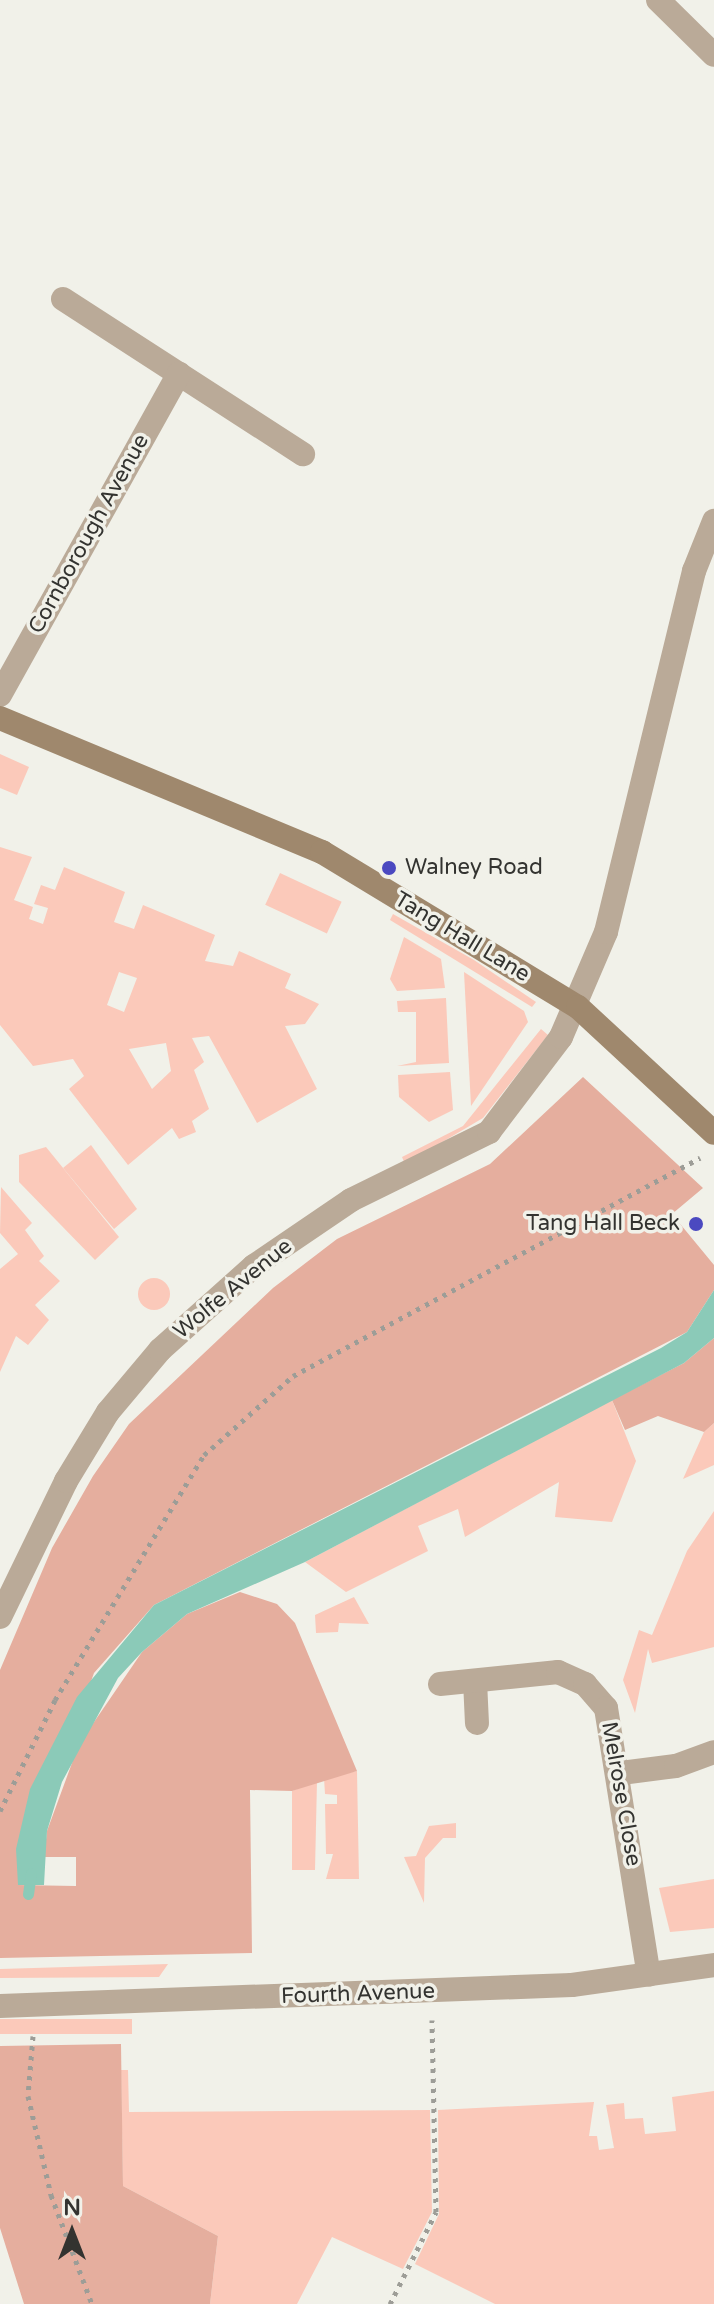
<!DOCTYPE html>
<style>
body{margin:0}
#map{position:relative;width:714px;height:2304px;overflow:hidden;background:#f1f1e9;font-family:"Varela Round",sans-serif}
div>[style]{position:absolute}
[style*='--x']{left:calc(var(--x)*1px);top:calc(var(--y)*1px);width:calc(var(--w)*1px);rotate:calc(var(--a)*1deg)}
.green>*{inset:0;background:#fbc9ba;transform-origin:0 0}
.round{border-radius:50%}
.forest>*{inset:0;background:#e5ae9e}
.water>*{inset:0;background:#8bcab8}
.stream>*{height:11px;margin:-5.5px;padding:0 5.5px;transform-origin:5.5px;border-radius:5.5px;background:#8bcab8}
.path>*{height:5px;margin-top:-2.5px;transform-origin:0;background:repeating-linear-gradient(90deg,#9d9d97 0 4px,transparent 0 10px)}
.street>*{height:24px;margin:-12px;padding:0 12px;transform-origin:12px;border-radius:12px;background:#baaa98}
.secondary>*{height:24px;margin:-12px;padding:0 12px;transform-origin:12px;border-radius:12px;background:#9f886d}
.dots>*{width:22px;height:22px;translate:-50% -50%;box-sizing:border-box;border:4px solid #f1f1e9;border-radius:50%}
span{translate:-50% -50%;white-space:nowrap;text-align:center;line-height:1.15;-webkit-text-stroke:7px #f1f1e9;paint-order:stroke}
.street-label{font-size:22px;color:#333330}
.poi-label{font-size:22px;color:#333330}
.left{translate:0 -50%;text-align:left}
.right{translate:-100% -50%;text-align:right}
.north{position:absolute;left:32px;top:2192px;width:80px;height:80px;-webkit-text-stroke:6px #f1f1e9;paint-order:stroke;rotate:0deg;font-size:22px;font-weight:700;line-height:32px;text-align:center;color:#333330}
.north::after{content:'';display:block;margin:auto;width:28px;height:36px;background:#333330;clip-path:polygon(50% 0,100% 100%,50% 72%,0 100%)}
</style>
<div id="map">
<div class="green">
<div style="clip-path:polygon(0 754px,29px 767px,17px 795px,0 788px)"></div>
<div style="clip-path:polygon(evenodd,0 847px,32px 857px,14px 900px,33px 907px,29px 919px,43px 924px,48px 908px,34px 904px,41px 885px,55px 890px,64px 867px,125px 892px,114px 922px,134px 929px,143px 905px,215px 935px,205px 961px,233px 966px,239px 951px,291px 974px,285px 988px,319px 1004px,305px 1024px,285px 1026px,317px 1089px,257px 1123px,209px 1036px,192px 1038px,204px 1062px,194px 1070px,209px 1109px,192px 1121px,196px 1132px,179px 1139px,172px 1128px,128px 1165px,69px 1089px,84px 1076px,73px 1059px,33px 1066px,0 1025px,0 847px,119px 972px,137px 978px,124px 1012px,107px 1005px,119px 972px,0 847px,166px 1043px,171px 1071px,152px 1089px,129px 1049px,166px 1043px)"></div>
<div style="left:280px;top:873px;width:68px;height:35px;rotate:25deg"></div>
<div style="clip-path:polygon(393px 914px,474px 960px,536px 1002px,532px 1007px,390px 920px)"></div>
<div style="clip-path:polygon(404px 937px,441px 959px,445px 988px,397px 991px,390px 979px)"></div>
<div style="clip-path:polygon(464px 972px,524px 1011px,528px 1022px,471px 1106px)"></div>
<div style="clip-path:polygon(446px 998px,449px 1063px,397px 1066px,416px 1062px,416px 1012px,398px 1012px,397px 1001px)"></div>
<div style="clip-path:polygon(541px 1029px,548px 1035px,483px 1118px,405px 1164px,402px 1157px,463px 1126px)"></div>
<div style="clip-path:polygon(450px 1072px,453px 1110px,429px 1122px,399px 1097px,398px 1075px)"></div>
<div style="clip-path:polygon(91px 1145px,137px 1209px,114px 1229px,63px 1168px)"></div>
<div style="clip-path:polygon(46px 1147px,119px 1237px,95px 1260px,19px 1182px,19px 1155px)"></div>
<div style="clip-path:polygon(1px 1187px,32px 1223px,25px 1230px,44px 1256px,39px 1261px,60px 1281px,35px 1305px,49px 1320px,28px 1345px,16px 1336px,0 1372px,0 1269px,18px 1254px,0 1233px)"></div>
<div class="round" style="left:138px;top:1278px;width:32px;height:32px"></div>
<div style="clip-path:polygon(612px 1400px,636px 1461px,612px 1522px,555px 1517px,559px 1482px,465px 1537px,458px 1509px,418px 1526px,428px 1551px,346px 1592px,305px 1562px)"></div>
<div style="clip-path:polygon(714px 1423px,714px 1465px,683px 1479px,704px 1432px)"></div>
<div style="clip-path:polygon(714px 1511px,714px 1647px,652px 1663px,648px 1649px,635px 1713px,623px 1680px,639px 1630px,652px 1635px,687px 1551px)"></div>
<div style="clip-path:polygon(354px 1597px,369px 1624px,339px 1623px,338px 1632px,316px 1633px,315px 1615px)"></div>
<div style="clip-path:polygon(357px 1771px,359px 1879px,326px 1879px,333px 1854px,326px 1854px,325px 1804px,337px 1804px,337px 1795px,325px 1794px,324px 1778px)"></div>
<div style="clip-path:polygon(317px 1781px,315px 1870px,292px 1870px,292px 1791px)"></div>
<div style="clip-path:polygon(456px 1823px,456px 1838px,443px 1838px,425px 1858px,424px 1903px,404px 1857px,416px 1856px,429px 1826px)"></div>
<div style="clip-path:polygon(714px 1879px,714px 1928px,670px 1932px,659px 1888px)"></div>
<div style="clip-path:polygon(168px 1964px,159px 1977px,0 1978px,0 1969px)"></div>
<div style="left:132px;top:2019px;width:15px;height:132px;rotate:90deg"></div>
<div style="clip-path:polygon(121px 2070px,128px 2070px,129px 2112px,430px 2110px,432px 2212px,403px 2269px,332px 2237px,297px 2304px,210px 2304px,218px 2236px,123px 2186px)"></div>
<div style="clip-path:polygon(714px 2091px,714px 2304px,495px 2304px,415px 2264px,439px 2214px,438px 2110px,594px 2102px,589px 2136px,597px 2136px,599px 2150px,614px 2148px,606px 2105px,624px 2103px,625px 2119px,643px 2118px,645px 2134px,676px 2131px,672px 2097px)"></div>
</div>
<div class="forest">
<div style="clip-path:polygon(583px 1077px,703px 1188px,672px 1214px,714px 1265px,714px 1290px,687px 1332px,154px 1605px,94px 1673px,18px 1885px,76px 1886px,76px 1857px,44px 1857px,47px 1831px,79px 1744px,142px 1652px,187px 1614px,240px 1592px,277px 1604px,295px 1623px,357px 1771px,292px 1791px,250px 1790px,252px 1953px,0 1958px,0 1670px,52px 1548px,93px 1476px,129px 1424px,273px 1288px,337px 1239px,490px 1164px)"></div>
<div style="clip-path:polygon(714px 1338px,714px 1423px,704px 1432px,658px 1416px,625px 1430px,612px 1400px,684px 1363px)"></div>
<div style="clip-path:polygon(121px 2044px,123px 2186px,218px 2236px,210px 2304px,24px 2304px,0 2228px,0 2046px)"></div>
</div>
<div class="water">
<div style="clip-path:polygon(714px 1290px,714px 1338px,684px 1363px,305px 1562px,187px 1614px,142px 1652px,118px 1678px,62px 1782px,47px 1831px,44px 1885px,18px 1885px,16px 1849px,30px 1789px,77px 1697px,154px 1605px,661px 1348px,687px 1332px)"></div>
</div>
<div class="stream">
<div style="--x:28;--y:1894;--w:21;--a:-82"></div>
</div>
<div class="path">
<div style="--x:0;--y:1811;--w:124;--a:-63.6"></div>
<div style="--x:55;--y:1700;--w:287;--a:-58.7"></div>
<div style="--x:204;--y:1455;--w:119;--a:-41.6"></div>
<div style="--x:293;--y:1376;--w:462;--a:-28.2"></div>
<div style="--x:33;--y:2036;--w:60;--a:94.8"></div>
<div style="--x:28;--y:2096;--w:102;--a:76.9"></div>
<div style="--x:51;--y:2195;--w:116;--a:69.4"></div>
<div style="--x:390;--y:2304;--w:103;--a:-63.4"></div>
<div style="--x:436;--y:2212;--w:192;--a:-91.2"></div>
</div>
<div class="street">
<div style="--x:658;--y:0;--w:78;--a:44.5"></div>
<div style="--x:63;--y:299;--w:286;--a:32.9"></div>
<div style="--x:0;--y:695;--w:368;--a:-60.9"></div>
<div style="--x:0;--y:1617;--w:151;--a:-64.1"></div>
<div style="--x:66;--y:1481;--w:81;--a:-58.7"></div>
<div style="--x:108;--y:1412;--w:81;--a:-50"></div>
<div style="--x:160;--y:1350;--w:126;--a:-41.8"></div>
<div style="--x:254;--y:1266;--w:117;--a:-34.2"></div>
<div style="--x:351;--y:1200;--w:154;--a:-26.2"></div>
<div style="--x:489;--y:1132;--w:119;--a:-52.8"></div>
<div style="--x:561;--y:1037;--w:114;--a:-66.8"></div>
<div style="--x:606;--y:932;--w:372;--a:-76.3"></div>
<div style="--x:694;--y:571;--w:54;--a:-68.2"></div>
<div style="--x:475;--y:1681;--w:42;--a:87.3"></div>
<div style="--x:440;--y:1684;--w:119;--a:-5.8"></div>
<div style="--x:558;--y:1672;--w:30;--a:24"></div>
<div style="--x:585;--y:1684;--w:32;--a:49"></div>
<div style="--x:606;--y:1708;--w:270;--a:80.9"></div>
<div style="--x:621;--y:1773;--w:55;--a:-7.3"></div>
<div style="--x:676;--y:1766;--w:40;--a:-20.2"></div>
<div style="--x:0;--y:2006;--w:572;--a:-2.1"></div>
<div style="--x:572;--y:1985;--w:143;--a:-8"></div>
</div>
<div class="secondary">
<div style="--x:0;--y:718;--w:349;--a:22.6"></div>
<div style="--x:322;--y:852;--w:299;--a:31.2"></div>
<div style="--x:578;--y:1007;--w:185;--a:42.8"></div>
</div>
<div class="dots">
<div style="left:389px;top:868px;background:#4b49c0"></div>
<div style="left:696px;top:1224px;background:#4b49c0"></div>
</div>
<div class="street-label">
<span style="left:89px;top:534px;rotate:-61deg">Cornborough Avenue</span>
<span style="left:462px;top:937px;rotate:31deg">Tang Hall Lane</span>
<span style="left:233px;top:1289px;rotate:-39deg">Wolfe Avenue</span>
<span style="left:621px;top:1794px;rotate:80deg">Melrose Close</span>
<span style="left:358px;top:1994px;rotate:-2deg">Fourth Avenue</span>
</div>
<div class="poi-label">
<span class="left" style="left:405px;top:868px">Walney Road</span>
<span class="right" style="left:680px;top:1224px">Tang Hall Beck</span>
</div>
<div class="north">N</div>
</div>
